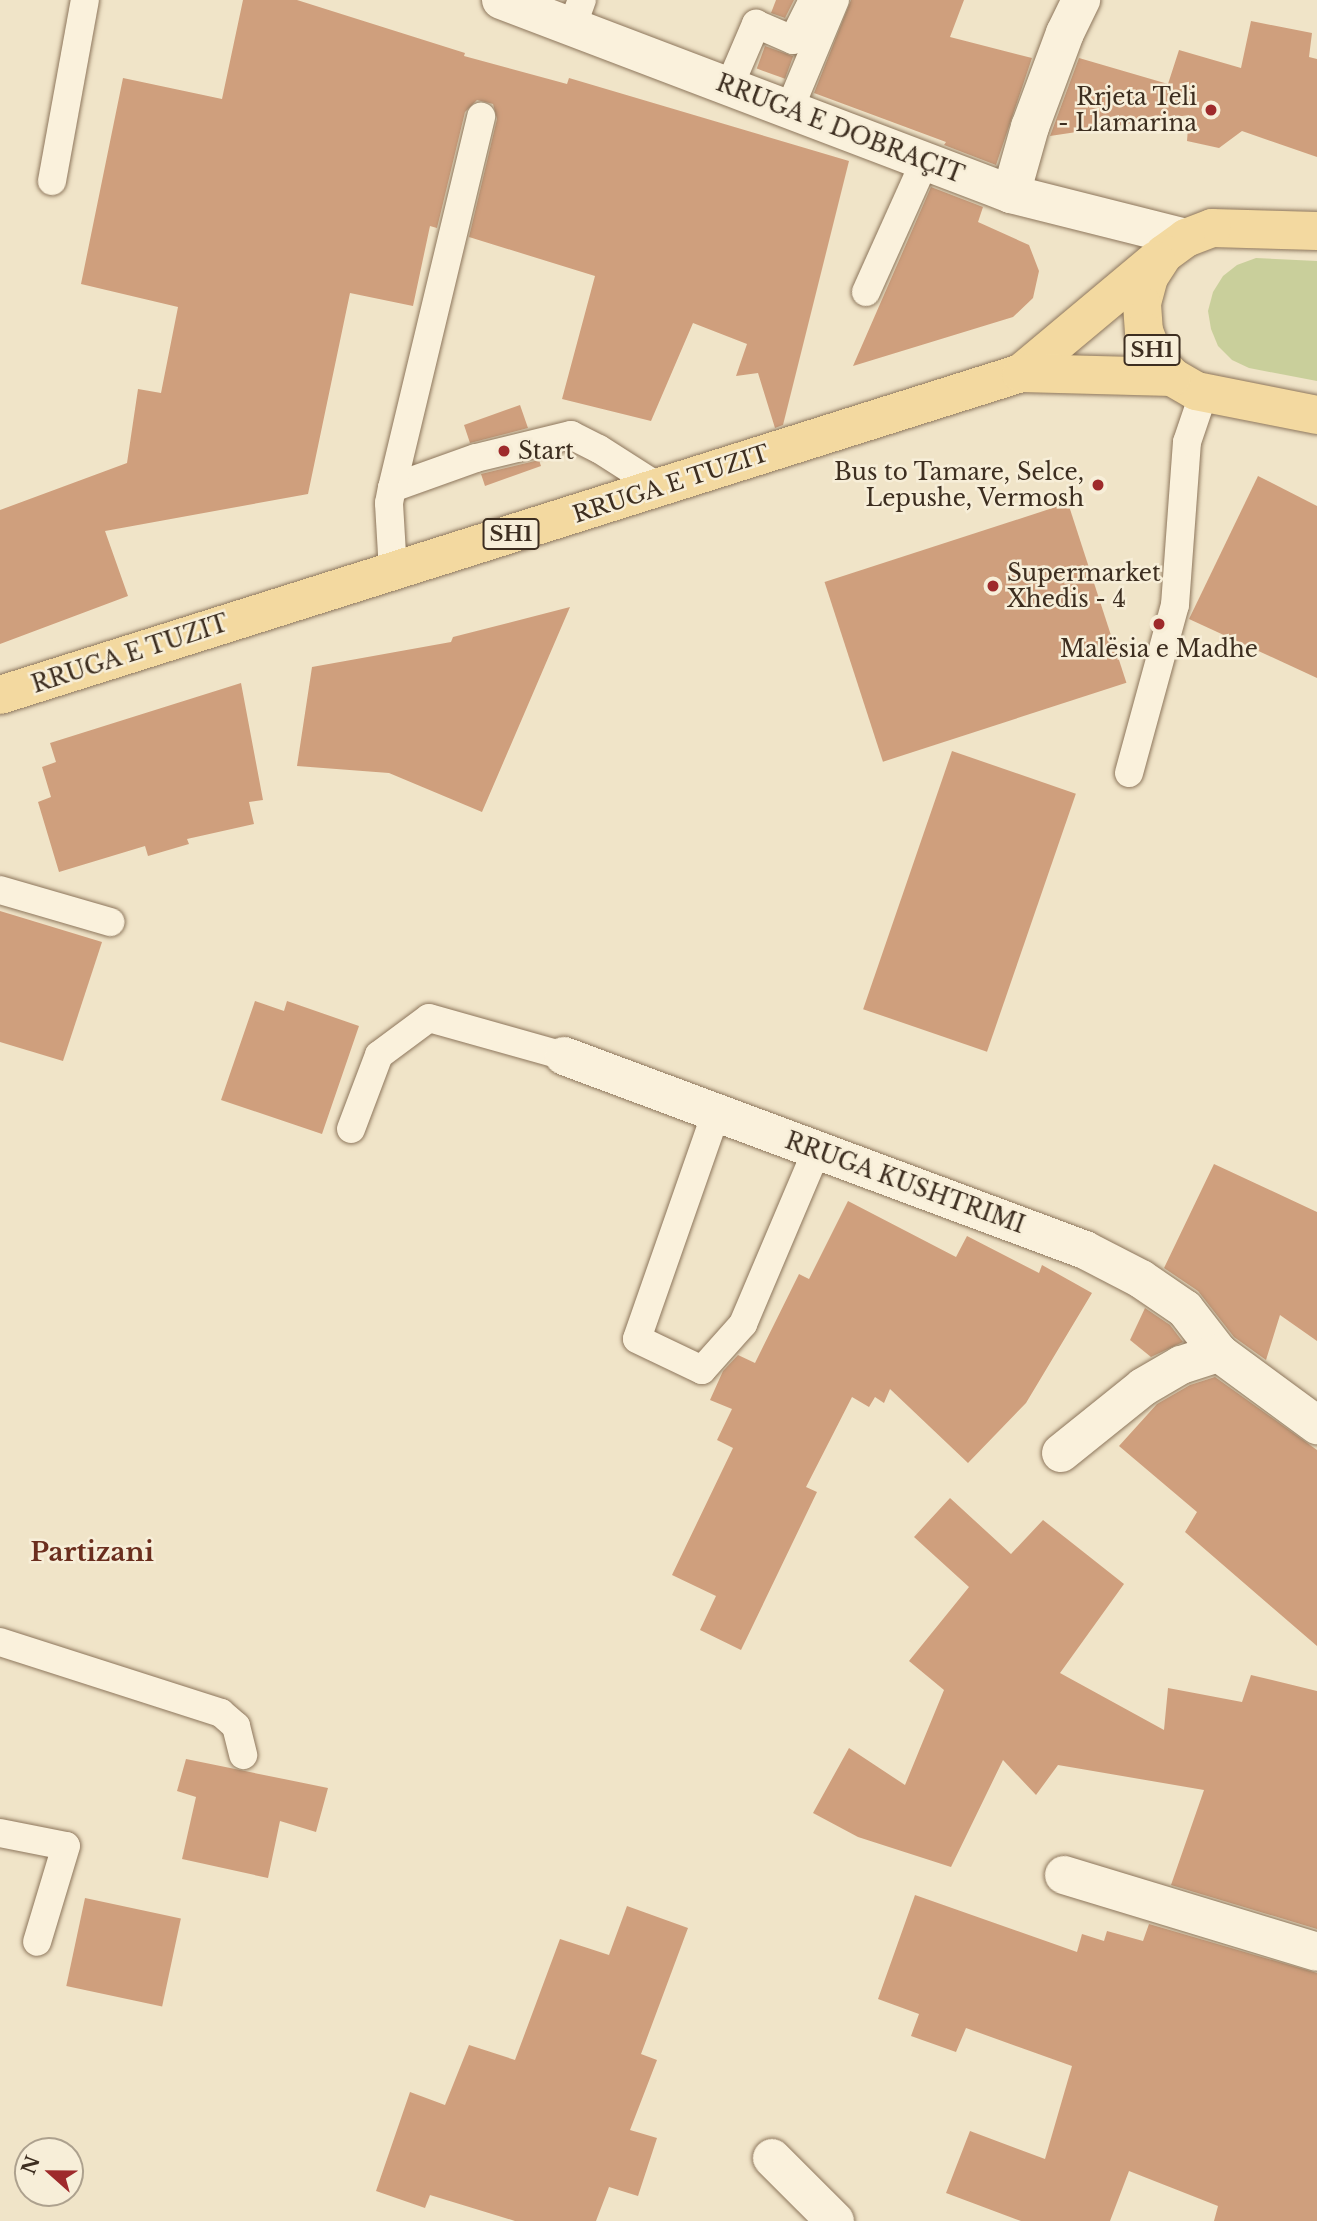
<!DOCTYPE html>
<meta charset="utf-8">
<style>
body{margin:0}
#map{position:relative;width:1317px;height:2221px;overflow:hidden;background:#f0e4c8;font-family:"Libre Baskerville",serif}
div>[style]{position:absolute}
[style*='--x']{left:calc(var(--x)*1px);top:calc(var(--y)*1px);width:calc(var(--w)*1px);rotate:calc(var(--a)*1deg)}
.green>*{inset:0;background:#c9cf9b}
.building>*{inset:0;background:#cf9f7d;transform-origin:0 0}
.roads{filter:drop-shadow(0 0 2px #8d765c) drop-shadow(0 0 2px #8d765c)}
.lane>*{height:28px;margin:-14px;padding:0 14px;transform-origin:14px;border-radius:14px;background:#faf1dc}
.street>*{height:38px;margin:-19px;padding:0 19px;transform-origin:19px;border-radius:19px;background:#faf1dc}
.secondary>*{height:38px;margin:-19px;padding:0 19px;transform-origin:19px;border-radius:19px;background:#faf1dc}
.primary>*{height:38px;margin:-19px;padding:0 19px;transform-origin:19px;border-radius:19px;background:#f3d9a0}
.dots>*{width:19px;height:19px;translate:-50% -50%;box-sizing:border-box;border:4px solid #f7eed8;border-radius:50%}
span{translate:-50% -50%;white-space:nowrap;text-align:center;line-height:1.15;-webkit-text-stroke:5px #f7eed8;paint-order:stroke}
.shield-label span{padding:2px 5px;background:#f7eed8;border:2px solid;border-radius:5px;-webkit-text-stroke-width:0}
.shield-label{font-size:21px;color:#3d2e20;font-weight:700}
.poi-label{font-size:23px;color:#3d2e20}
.right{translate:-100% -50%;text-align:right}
.left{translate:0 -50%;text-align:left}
.street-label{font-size:23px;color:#3d2e20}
.quarter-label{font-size:26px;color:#6b2e1e;font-weight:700}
.north{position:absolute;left:14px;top:2137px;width:70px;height:70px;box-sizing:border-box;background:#f7eed8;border:2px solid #ada18e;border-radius:50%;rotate:291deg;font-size:19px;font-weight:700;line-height:28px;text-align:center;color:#3d2e20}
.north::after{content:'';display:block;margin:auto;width:24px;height:32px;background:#9e2a2b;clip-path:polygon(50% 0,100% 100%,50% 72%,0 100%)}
</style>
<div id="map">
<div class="green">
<div style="clip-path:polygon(1256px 258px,1317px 261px,1317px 381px,1249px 368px,1232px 360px,1218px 346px,1211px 329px,1208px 311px,1213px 292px,1223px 276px,1237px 265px)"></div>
</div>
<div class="building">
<div style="clip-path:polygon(243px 0,297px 0,465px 53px,464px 56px,567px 84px,569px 78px,849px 161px,783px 425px,775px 428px,758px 373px,736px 376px,747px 344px,693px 323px,651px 421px,562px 399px,595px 276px,469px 237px,497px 119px,493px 104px,477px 100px,465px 112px,437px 228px,430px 226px,413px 306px,350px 293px,308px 494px,105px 531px,128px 596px,0 644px,0 510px,127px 463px,138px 389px,161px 393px,178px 307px,81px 284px,123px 78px,222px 99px)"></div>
<div style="clip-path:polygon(776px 0,794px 0,785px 18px,771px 13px)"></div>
<div style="clip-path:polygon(851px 0,964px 0,950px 37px,1032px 58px,996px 165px,944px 145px,946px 142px,814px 93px)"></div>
<div style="clip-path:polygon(1251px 21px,1312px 33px,1309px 57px,1317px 59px,1317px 157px,1242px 131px,1219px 148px,1187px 141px,1189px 115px,1050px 136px,1079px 58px,1168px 84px,1179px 50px,1241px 68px)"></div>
<div style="left:765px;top:46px;width:30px;height:24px;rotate:20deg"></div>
<div style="clip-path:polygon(931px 187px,983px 207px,978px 222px,1029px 245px,1039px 271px,1033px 298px,1013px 317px,853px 366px)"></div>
<div style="clip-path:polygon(520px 405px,528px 428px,470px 443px,464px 425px)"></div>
<div style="clip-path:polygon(539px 460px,541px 466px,485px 486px,481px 474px)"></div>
<div style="clip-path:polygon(1258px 476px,1317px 506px,1317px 678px,1189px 619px)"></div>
<div style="left:1068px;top:503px;width:189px;height:256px;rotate:72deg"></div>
<div style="clip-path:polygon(570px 607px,482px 812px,389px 773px,297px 766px,312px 667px,451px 642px,453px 637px)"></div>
<div style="clip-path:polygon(241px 683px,263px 800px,249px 802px,254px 824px,187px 839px,189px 844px,148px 856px,145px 846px,59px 872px,38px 802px,51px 797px,42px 767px,56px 762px,50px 743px)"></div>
<div style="left:952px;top:751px;width:131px;height:273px;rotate:19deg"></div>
<div style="clip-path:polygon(0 911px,102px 942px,63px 1061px,0 1042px)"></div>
<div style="clip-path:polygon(255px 1001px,284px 1011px,287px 1001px,359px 1026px,322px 1134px,221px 1100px)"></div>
<div style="clip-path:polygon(1214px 1164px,1317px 1212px,1317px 1341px,1280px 1315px,1266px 1360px,1234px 1337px,1198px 1291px,1164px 1268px)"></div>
<div style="clip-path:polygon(848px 1201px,956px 1257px,967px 1236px,1039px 1273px,1042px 1265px,1092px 1293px,1026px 1403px,968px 1463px,890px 1389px,884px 1403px,875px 1397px,869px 1407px,852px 1397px,806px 1487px,817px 1492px,741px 1650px,700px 1630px,716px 1596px,672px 1575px,733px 1448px,717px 1440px,732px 1409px,710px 1400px,723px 1371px,738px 1355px,755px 1363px,799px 1274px,809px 1279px)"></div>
<div style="clip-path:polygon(1145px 1308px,1170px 1325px,1183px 1342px,1151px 1357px,1130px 1340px)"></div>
<div style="clip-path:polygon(1215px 1377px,1317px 1450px,1317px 1646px,1185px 1532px,1197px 1512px,1119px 1446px,1157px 1404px,1190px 1385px)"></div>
<div style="clip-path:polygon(950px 1498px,1011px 1554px,1043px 1520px,1124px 1584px,1060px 1673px,1164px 1730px,1168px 1688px,1242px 1702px,1251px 1675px,1317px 1691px,1317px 1929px,1171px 1885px,1204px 1790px,1058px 1765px,1036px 1795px,1003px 1760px,951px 1867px,858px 1837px,813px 1813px,849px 1748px,905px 1785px,944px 1690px,909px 1661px,969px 1587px,914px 1537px)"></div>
<div style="clip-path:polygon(186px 1759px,328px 1788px,316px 1832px,280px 1821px,268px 1878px,182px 1859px,196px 1797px,177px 1791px)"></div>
<div style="clip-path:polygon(915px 1895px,1077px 1952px,1082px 1934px,1104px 1941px,1107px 1931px,1143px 1941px,1149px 1924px,1317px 1973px,1317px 2221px,1214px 2221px,1218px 2206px,1129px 2171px,1110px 2221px,1021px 2221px,946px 2193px,970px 2131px,1045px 2159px,1072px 2066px,966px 2028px,956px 2052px,911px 2036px,919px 2014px,878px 1999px)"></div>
<div style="left:85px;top:1898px;width:98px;height:90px;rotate:12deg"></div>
<div style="clip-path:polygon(627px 1906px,688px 1928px,641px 2054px,657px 2060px,630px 2130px,657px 2138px,638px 2196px,609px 2187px,596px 2221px,515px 2221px,430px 2195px,425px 2208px,376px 2191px,410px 2092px,445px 2105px,469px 2045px,515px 2060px,560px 1939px,609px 1955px)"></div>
</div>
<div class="roads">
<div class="lane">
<div style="--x:572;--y:27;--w:29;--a:-70"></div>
<div style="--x:729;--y:87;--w:69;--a:-66.8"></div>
<div style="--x:756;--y:24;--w:40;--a:23.4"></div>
<div style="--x:793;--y:40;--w:45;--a:-63.4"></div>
<div style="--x:789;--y:110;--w:119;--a:-67.3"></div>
<div style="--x:52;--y:181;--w:184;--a:-79.7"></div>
<div style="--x:866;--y:292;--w:144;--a:-65.8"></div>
<div style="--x:392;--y:488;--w:89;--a:-19.7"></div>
<div style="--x:476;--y:458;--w:98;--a:-13.6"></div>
<div style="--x:571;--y:435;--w:31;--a:27"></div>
<div style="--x:599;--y:449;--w:72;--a:32.6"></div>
<div style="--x:393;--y:571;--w:68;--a:-93.4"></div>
<div style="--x:389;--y:503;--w:15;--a:-79"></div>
<div style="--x:392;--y:488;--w:382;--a:-76.5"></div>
<div style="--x:1129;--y:773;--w:174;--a:-74.7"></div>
<div style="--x:1175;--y:605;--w:163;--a:-85.8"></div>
<div style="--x:1187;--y:442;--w:53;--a:-71.2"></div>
<div style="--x:0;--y:890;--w:115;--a:16.2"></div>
<div style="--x:716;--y:1113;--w:239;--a:109.3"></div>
<div style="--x:637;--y:1339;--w:72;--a:25.5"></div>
<div style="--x:702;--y:1370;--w:62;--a:-48.3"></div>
<div style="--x:743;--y:1324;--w:189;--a:-67"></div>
<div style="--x:351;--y:1129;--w:79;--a:-69.3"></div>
<div style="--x:379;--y:1055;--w:62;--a:-36.5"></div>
<div style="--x:429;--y:1018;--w:140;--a:15.7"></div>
<div style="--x:0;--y:1642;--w:232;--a:17.8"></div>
<div style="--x:221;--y:1713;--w:20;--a:41"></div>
<div style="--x:236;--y:1726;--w:30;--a:76"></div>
<div style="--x:0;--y:1833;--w:67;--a:11.1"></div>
<div style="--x:66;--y:1846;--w:100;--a:106.8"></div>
</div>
<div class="street">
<div style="--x:1011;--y:194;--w:70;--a:-74.2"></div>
<div style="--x:1030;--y:127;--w:100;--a:-69.6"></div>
<div style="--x:1065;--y:33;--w:37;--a:-64"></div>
<div style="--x:564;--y:1056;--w:556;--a:20.42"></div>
<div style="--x:1085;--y:1250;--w:63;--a:27.4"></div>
<div style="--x:1141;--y:1279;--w:53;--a:34.3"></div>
<div style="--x:1185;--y:1309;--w:56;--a:52.3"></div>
<div style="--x:1219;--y:1353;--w:122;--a:36.3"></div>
<div style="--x:1061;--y:1453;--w:105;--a:-38.8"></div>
<div style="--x:1143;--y:1387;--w:44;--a:-30.1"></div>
<div style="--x:1181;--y:1365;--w:40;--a:-18"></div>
<div style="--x:1064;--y:1875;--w:264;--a:16.9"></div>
<div style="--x:772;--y:2158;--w:89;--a:45"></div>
</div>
<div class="secondary">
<div style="--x:501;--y:0;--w:546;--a:20.83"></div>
<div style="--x:1011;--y:194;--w:180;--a:14.1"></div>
</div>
<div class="primary">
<div style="--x:1317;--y:231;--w:105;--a:-178.4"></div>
<div style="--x:1212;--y:228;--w:28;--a:159"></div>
<div style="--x:1186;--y:238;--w:27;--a:144"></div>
<div style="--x:1164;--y:254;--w:27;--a:123"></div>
<div style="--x:1149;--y:277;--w:28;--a:105"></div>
<div style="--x:1142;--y:304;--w:27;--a:86"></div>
<div style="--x:1144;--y:331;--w:28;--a:69"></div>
<div style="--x:1154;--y:357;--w:27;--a:48"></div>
<div style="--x:1172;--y:377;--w:28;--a:30"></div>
<div style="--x:1196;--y:391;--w:123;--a:11.2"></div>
<div style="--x:1021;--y:373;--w:176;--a:-39.9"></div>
<div style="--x:0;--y:695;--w:1071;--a:-17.5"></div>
<div style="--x:1021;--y:373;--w:151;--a:1.5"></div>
</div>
</div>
<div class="dots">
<div style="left:1211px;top:110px;background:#9e2a2b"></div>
<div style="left:504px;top:451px;background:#9e2a2b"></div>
<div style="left:1098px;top:485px;background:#9e2a2b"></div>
<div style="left:993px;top:586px;background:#9e2a2b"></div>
<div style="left:1159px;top:624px;background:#9e2a2b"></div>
</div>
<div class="shield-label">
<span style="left:1152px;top:350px">SH1</span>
<span style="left:511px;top:534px">SH1</span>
</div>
<div class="poi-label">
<span class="right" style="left:1197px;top:110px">Rrjeta Teli<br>- Llamarina</span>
<span class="left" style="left:518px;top:451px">Start</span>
<span class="right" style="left:1084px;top:485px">Bus to Tamare, Selce,<br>Lepushe, Vermosh</span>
<span class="left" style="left:1007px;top:586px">Supermarket<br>Xhedis - 4</span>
<span style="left:1159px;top:649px">Malësia e Madhe</span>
</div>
<div class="street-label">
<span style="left:840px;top:129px;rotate:21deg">RRUGA E DOBRAÇIT</span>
<span style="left:671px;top:484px;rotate:-18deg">RRUGA E TUZIT</span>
<span style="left:130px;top:654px;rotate:-18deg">RRUGA E TUZIT</span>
<span style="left:905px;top:1183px;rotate:20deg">RRUGA KUSHTRIMI</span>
</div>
<div class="quarter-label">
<span style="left:92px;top:1553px">Partizani</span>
</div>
<div class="north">N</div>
</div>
